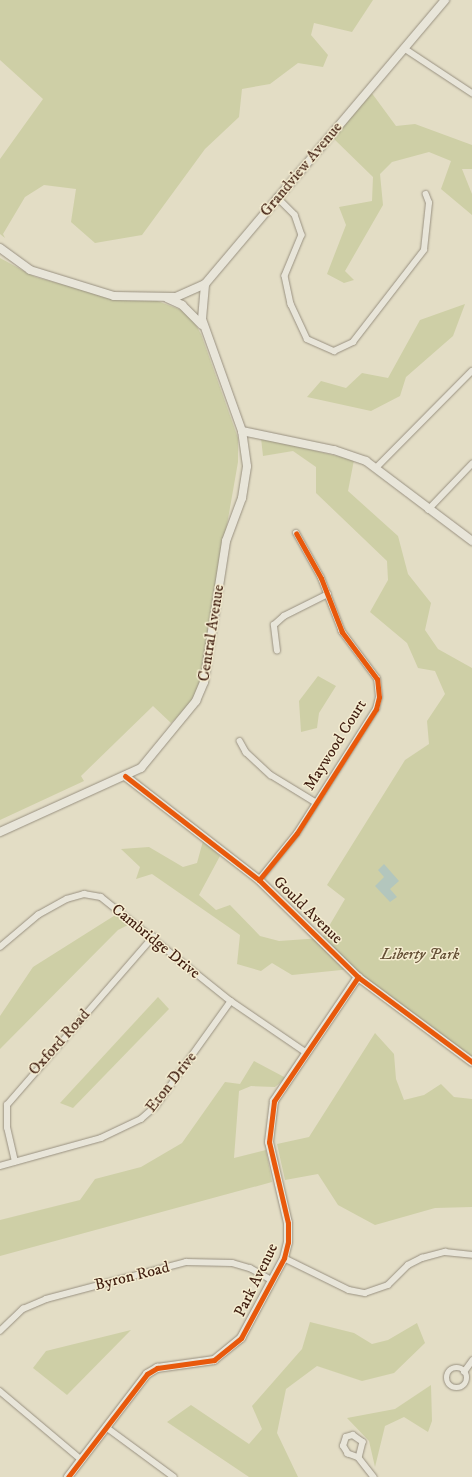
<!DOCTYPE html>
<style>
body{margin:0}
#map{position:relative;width:472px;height:1477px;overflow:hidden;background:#e3ddc5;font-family:"IM FELL DW Pica",serif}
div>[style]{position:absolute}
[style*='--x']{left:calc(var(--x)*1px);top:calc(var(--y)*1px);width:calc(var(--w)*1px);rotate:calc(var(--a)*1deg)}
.green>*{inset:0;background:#cecfa6}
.water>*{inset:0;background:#b3c6bd}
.roads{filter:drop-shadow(0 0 1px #999181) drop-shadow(0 0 1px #999181)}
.street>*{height:5.5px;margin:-2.75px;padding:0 2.75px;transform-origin:2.75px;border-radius:2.75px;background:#e8e5d9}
.street>.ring{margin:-2.75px;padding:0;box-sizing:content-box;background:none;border:5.5px solid #e8e5d9;border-radius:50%}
.secondary>*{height:8px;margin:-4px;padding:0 4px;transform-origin:4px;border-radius:4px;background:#e8e5d9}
.cycleway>*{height:5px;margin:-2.5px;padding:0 2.5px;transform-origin:2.5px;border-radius:2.5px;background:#e8590c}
span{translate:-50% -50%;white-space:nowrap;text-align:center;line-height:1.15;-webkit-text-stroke:3px #f5edd1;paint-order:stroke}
.street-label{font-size:16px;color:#401e10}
.park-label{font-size:16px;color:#655036;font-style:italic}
</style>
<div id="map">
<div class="green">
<div style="clip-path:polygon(0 0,373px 0,352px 32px,314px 23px,311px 35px,328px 55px,323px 67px,298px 63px,270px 84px,242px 89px,239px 117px,205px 149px,142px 235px,95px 243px,71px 222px,76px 189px,44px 185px,25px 197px,3px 234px,5px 238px,0 234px,0 159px,43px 99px,0 60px)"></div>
<div style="clip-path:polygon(371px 92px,396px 126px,415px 124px,472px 145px,472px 169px,462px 169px,472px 194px,472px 215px,441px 189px,451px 161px,429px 152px,392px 162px,380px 174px,383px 205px,345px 271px,354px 280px,344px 283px,327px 274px,346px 225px,339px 207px,372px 201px,373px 177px,332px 137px)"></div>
<div style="clip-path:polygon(0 258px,35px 277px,118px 299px,155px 300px,189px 313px,201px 334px,238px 438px,238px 462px,199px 684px,192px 703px,171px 723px,153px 706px,81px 776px,84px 781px,0 820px)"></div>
<div style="clip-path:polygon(465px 304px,453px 336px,406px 377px,400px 396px,371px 411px,307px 397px,321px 381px,346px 388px,362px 373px,388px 378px,420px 320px)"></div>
<div style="clip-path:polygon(261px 438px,354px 460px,348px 491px,398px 536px,408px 574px,431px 603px,425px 630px,438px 649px,472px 668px,472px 1062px,351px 969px,292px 975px,272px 963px,261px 971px,237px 964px,240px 935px,152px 874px,136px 879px,140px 867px,121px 849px,149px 847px,183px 867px,197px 863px,203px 841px,220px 856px,199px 895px,216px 910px,230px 905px,260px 936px,279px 941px,322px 938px,345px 899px,327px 885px,405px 760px,429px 744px,427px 721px,445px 694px,435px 671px,418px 668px,407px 643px,370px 612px,388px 580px,387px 561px,316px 493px,316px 467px,293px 451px,263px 456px)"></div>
<div style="clip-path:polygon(318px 676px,336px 686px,319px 713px,317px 728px,301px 732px,299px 701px)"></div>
<div style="clip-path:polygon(117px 914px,128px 925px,118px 930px,0 1049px,0 1016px,33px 967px)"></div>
<div style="clip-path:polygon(158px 997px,169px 1009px,73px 1108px,60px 1103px)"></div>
<div style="clip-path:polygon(375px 1033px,394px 1054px,396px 1079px,404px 1100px,424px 1095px,441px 1084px,454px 1097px,472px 1099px,472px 1207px,435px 1208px,375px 1225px,338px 1205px,318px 1174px,285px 1180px,277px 1144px,309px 1137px)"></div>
<div style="clip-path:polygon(254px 1061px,286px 1078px,275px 1087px,251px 1086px,239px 1091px,234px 1158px,266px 1150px,272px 1182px,0 1256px,0 1220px,80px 1200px,95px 1179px,141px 1167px,182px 1143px,225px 1082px,240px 1084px)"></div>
<div style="clip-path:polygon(310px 1322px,354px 1333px,372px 1344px,388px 1340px,417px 1323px,425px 1343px,394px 1373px,362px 1381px,317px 1366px,286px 1389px,277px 1433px,298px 1477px,249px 1477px,167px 1422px,191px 1405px,249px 1444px,262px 1429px,252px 1406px,302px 1349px)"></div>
<div style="clip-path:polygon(131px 1330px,67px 1395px,33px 1368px,46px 1351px)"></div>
<div style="clip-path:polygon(431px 1385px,432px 1421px,428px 1432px,404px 1417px,385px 1426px,375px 1467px,369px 1441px,347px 1418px,395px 1409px)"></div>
</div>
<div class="water">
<div style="clip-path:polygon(384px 864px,399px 881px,390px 889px,397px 897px,390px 902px,375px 886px,384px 877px,378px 870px)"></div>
</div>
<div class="roads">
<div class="street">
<div style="--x:404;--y:48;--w:82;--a:33.5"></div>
<div style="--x:277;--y:197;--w:25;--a:45"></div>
<div style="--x:295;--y:215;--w:21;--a:71"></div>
<div style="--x:302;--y:235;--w:44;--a:112.5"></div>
<div style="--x:285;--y:276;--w:29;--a:78"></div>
<div style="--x:291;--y:304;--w:38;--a:65"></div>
<div style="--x:307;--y:339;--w:30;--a:24"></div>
<div style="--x:334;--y:351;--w:21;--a:-25"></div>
<div style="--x:353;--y:342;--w:116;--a:-52.3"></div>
<div style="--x:424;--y:250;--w:47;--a:-83.9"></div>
<div style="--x:429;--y:203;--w:9;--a:-111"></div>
<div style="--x:376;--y:468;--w:136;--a:-45.3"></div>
<div style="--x:428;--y:510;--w:64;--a:-46.3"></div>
<div style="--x:277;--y:651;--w:26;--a:-97"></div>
<div style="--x:274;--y:625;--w:13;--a:-42"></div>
<div style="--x:284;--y:616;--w:49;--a:-26.6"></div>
<div style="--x:240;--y:741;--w:13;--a:61"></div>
<div style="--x:246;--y:752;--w:34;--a:43"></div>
<div style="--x:271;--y:775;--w:52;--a:31.5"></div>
<div style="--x:259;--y:880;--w:60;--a:-51"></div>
<div style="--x:297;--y:833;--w:147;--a:-57.5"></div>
<div style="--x:376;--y:709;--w:12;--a:-76"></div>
<div style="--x:379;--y:697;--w:18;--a:-96"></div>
<div style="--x:377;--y:679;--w:59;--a:-126.7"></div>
<div style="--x:342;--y:632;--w:58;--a:-111.3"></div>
<div style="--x:321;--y:578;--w:51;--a:-119.1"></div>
<div style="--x:0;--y:947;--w:50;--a:-40.1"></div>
<div style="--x:38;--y:915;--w:33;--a:-29"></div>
<div style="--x:67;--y:899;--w:18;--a:-16"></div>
<div style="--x:84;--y:894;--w:17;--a:10"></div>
<div style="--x:101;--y:897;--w:166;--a:38.7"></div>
<div style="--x:231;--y:1001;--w:92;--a:34.4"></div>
<div style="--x:15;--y:1162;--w:35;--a:-103"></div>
<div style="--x:7;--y:1128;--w:23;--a:-90"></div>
<div style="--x:7;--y:1105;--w:223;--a:-49"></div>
<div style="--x:0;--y:1166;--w:105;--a:-15.5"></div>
<div style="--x:101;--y:1138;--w:44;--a:-25.4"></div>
<div style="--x:141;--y:1119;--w:18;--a:-41"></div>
<div style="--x:155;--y:1107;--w:130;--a:-54.4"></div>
<div style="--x:284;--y:1258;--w:72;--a:26.2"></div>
<div style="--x:349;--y:1290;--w:16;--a:11"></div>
<div style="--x:365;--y:1293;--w:24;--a:-19"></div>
<div style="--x:388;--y:1285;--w:28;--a:-45"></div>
<div style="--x:408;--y:1265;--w:16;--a:-27"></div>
<div style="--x:422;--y:1258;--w:24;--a:-15"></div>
<div style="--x:445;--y:1252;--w:27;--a:6"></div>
<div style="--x:0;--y:1331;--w:32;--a:-44"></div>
<div style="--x:23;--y:1309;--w:25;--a:-23"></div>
<div style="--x:46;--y:1299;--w:145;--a:-14.8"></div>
<div style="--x:186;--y:1262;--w:46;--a:1.2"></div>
<div style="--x:232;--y:1263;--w:19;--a:16"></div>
<div style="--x:250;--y:1268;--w:25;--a:29"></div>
<div class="ring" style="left:447px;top:1368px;width:14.5px;height:14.5px"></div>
<div style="--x:464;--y:1372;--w:14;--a:-54"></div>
<div style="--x:0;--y:1391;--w:107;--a:40.1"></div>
<div style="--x:106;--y:1427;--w:84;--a:36.3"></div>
<div style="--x:353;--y:1435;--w:12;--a:35"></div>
<div style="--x:363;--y:1442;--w:16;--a:104"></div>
<div style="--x:359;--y:1458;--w:12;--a:-160"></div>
<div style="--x:348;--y:1454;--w:9;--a:-122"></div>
<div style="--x:343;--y:1446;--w:9;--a:-72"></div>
<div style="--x:346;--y:1437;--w:7;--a:-16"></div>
<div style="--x:359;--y:1458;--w:24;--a:52"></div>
</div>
<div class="secondary">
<div style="--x:0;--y:248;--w:37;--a:36"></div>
<div style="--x:30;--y:270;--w:88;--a:17.2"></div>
<div style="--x:114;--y:296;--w:62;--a:0.9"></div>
<div style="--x:176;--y:297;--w:32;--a:-24"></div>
<div style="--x:167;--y:298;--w:17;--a:25"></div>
<div style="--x:182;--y:305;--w:28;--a:45"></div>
<div style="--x:242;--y:431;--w:94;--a:11.7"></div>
<div style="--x:334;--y:450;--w:34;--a:19"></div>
<div style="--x:366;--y:461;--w:133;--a:37"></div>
<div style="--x:125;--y:776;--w:170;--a:37.8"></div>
<div style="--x:259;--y:880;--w:139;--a:44.4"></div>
<div style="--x:358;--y:977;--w:142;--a:36.7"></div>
<div style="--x:0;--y:832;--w:155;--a:-24.4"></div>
<div style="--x:141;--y:768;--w:87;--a:-50.6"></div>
<div style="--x:196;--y:701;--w:21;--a:-67"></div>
<div style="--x:204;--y:682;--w:143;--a:-81.1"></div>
<div style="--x:226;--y:541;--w:46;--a:-69.6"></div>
<div style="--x:242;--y:498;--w:32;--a:-81"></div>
<div style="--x:247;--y:466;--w:35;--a:-98"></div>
<div style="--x:242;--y:431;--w:119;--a:-109.7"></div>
<div style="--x:202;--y:319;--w:35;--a:-85"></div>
<div style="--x:205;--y:284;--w:372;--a:-49.8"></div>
<div style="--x:68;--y:1477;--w:130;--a:-52.5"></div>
<div style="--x:147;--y:1374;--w:12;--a:-31"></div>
<div style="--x:157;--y:1368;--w:58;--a:-8"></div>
<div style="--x:214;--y:1360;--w:35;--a:-39"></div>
<div style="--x:241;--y:1338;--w:91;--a:-61.7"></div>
<div style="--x:284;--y:1258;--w:16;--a:-76"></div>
<div style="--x:288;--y:1242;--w:19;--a:-90"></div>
<div style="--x:288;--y:1223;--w:83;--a:-103.2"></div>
<div style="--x:269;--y:1142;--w:41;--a:-83"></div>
<div style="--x:274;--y:1101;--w:150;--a:-55.9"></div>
</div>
</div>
<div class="cycleway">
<div style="--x:125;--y:776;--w:170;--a:37.8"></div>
<div style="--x:259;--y:880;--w:139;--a:44.4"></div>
<div style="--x:358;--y:977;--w:142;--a:36.7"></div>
<div style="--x:259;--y:880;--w:60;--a:-51"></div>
<div style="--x:297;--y:833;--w:147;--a:-57.5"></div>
<div style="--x:376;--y:709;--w:12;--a:-76"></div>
<div style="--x:379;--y:697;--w:18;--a:-96"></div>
<div style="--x:377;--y:679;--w:59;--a:-126.7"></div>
<div style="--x:342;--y:632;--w:58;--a:-111.3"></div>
<div style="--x:321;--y:578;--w:51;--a:-119.1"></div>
<div style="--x:68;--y:1477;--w:130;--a:-52.5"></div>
<div style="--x:147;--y:1374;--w:12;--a:-31"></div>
<div style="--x:157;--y:1368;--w:58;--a:-8"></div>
<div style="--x:214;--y:1360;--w:35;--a:-39"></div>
<div style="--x:241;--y:1338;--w:91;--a:-61.7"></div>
<div style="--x:284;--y:1258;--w:16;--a:-76"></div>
<div style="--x:288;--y:1242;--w:19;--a:-90"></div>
<div style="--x:288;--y:1223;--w:83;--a:-103.2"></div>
<div style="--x:269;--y:1142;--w:41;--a:-83"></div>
<div style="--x:274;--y:1101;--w:150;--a:-55.9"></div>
</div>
<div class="street-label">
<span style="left:301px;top:169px;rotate:-50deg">Grandview Avenue</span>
<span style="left:211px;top:633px;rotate:-81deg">Central Avenue</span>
<span style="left:335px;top:745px;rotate:-58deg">Maywood Court</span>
<span style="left:308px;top:910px;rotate:44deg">Gould Avenue</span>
<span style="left:156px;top:941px;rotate:39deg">Cambridge Drive</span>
<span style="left:59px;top:1042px;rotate:-48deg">Oxford Road</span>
<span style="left:171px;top:1082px;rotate:-52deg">Eton Drive</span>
<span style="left:132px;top:1276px;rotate:-14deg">Byron Road</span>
<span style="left:256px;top:1280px;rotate:-64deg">Park Avenue</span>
</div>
<div class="park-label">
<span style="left:420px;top:954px">Liberty Park</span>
</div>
</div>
